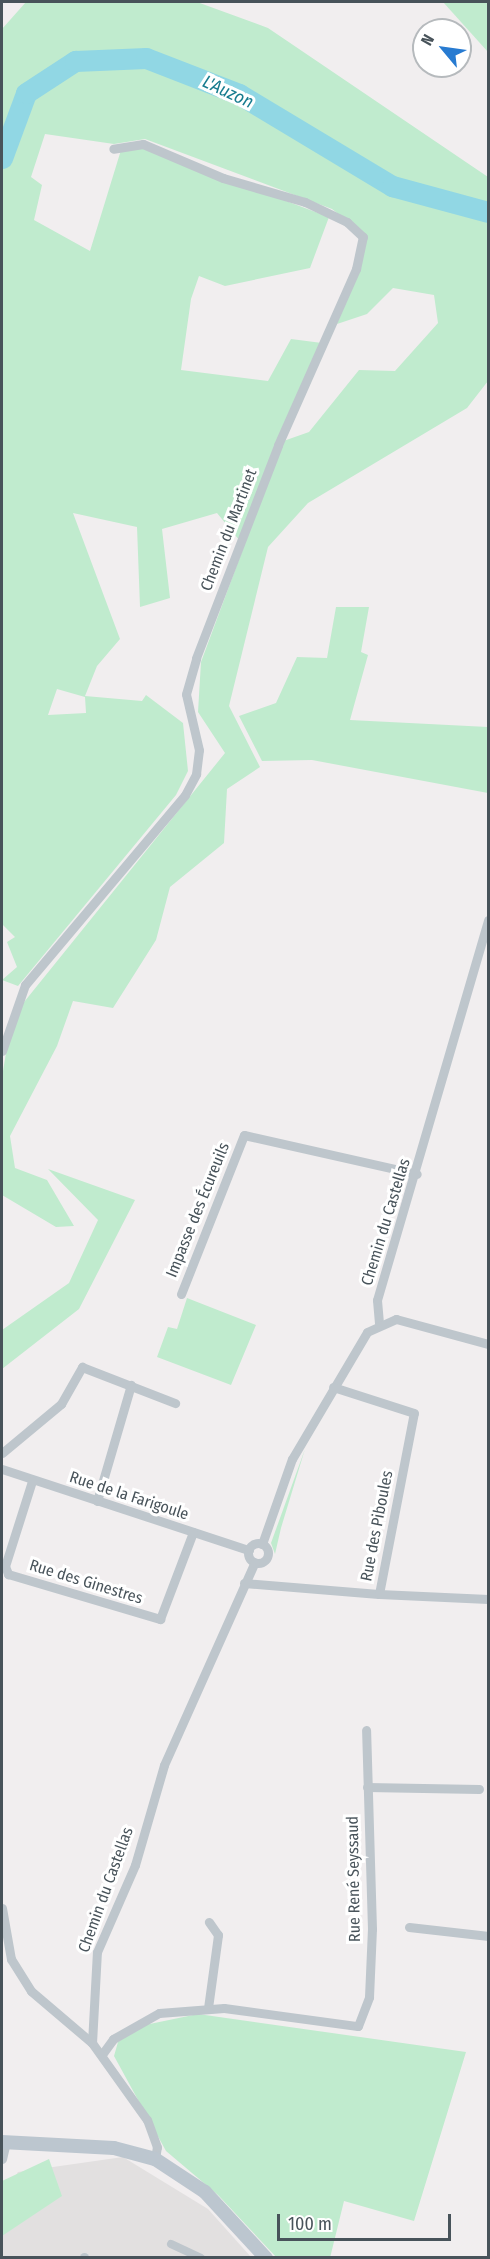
<!DOCTYPE html>
<meta charset="utf-8">
<style>
body{margin:0}
#map{position:relative;width:490px;height:2259px;overflow:hidden;background:#f1eeef;font-family:"Fira Sans Condensed",sans-serif}
div>[style]{position:absolute}
[style*='--x']{left:calc(var(--x)*1px);top:calc(var(--y)*1px);width:calc(var(--w)*1px);rotate:calc(var(--a)*1deg)}
.education>*{inset:0;background:#e2e0e0}
.green>*{inset:0;background:#c0ebce}
.river>*{height:21px;margin:-10.5px;padding:0 10.5px;transform-origin:10.5px;border-radius:10.5px;background:#91d7e4}
.pedestrian>*{height:8px;margin:-4px;padding:0 4px;transform-origin:4px;border-radius:4px;background:#bec6cc}
.minor>*{height:9px;margin:-4.5px;padding:0 4.5px;transform-origin:4.5px;border-radius:4.5px;background:#bec6cc}
.minor>.ring{margin:-4.5px;padding:0;box-sizing:content-box;background:none;border:9px solid #bec6cc;border-radius:50%}
.secondary>*{height:14px;margin:-7px;padding:0 7px;transform-origin:7px;border-radius:7px;background:#bcc6cf}
span{translate:-50% -50%;white-space:nowrap;text-align:center;line-height:1.15;-webkit-text-stroke:6px #fff;paint-order:stroke}
.street-label{font-size:16px;color:#48535a}
.water-label{font-size:18px;color:#177c8f;font-style:italic}
.frame{position:absolute;inset:0;border:3px solid #48535a;pointer-events:none}
.north{position:absolute;left:412px;top:18px;width:60px;height:60px;box-sizing:border-box;background:#fff;border:2px solid #b6babd;border-radius:50%;rotate:299deg;font-size:16px;font-weight:700;line-height:24px;text-align:center;color:#48535a}
.north::after{content:'';display:block;margin:auto;width:21px;height:27px;background:#287bd1;clip-path:polygon(50% 0,100% 100%,50% 72%,0 100%)}
.scale{position:absolute;left:277px;top:2214px;width:174px;height:27px;box-sizing:border-box;border:3px solid #48535a;border-top:0;padding-left:8px;font-size:18px;line-height:21px;white-space:nowrap;color:#48535a;-webkit-text-stroke:4px #fff;paint-order:stroke}
</style>
<div id="map">
<div class="education">
<div style="clip-path:polygon(123px 2157px,208px 2209px,251px 2257px,2px 2258px,2px 2196px,18px 2172px)"></div>
</div>
<div class="green">
<div style="clip-path:polygon(evenodd,26px 2px,197px 2px,268px 28px,488px 177px,488px 381px,467px 408px,308px 503px,268px 547px,229px 706px,260px 767px,227px 789px,224px 843px,170px 887px,156px 940px,113px 1008px,73px 1001px,57px 1046px,10px 1136px,15px 1168px,47px 1180px,74px 1226px,56px 1227px,2px 1195px,2px 1077px,12px 1017px,225px 753px,198px 712px,201px 662px,244px 546px,217px 513px,162px 529px,170px 598px,140px 607px,137px 527px,73px 513px,120px 639px,97px 666px,85px 696px,142px 701px,146px 695px,183px 723px,188px 771px,176px 795px,18px 986px,2px 980px,17px 967px,7px 942px,15px 937px,2px 924px,2px 29px,26px 2px,45px 134px,114px 144px,145px 139px,332px 209px,368px 237px,337px 324px,367px 314px,393px 288px,434px 295px,438px 323px,395px 371px,359px 370px,309px 432px,275px 444px,322px 343px,291px 339px,268px 381px,181px 370px,191px 299px,199px 276px,225px 286px,310px 268px,329px 217px,142px 147px,121px 150px,90px 251px,34px 220px,42px 185px,31px 177px,45px 134px,26px 2px,57px 689px,85px 697px,86px 713px,48px 715px,57px 689px)"></div>
<div style="clip-path:polygon(443px 2px,488px 2px,488px 52px)"></div>
<div style="clip-path:polygon(336px 607px,369px 607px,361px 652px,368px 655px,350px 720px,488px 727px,488px 793px,312px 760px,262px 761px,239px 716px,276px 703px,297px 657px,327px 658px)"></div>
<div style="clip-path:polygon(48px 1169px,135px 1200px,79px 1309px,2px 1369px,2px 1330px,69px 1283px,98px 1220px)"></div>
<div style="clip-path:polygon(187px 1298px,256px 1325px,231px 1385px,157px 1357px,168px 1327px,177px 1329px)"></div>
<div style="clip-path:polygon(305px 1449px,281px 1528px,275px 1554px,271px 1543px)"></div>
<div style="clip-path:polygon(198px 2014px,466px 2052px,414px 2221px,344px 2201px,330px 2258px,276px 2257px,218px 2195px,166px 2151px,114px 2056px,118px 2042px,140px 2026px)"></div>
<div style="clip-path:polygon(49px 2159px,62px 2196px,2px 2236px,2px 2181px)"></div>
</div>
<div class="river">
<div style="--x:2;--y:158;--w:69;--a:-69.7"></div>
<div style="--x:26;--y:93;--w:59;--a:-33.1"></div>
<div style="--x:75;--y:61;--w:71;--a:-2.4"></div>
<div style="--x:146;--y:58;--w:100;--a:21.2"></div>
<div style="--x:239;--y:94;--w:179;--a:31"></div>
<div style="--x:392;--y:186;--w:99;--a:15.2"></div>
</div>
<div class="pedestrian">
<div style="--x:171;--y:2244;--w:33;--a:25"></div>
</div>
<div class="minor">
<div style="--x:2;--y:1051;--w:70;--a:-70.8"></div>
<div style="--x:25;--y:985;--w:248;--a:-49.9"></div>
<div style="--x:185;--y:795;--w:24;--a:-62"></div>
<div style="--x:196;--y:774;--w:24;--a:-83"></div>
<div style="--x:199;--y:750;--w:57;--a:-103.1"></div>
<div style="--x:186;--y:694;--w:37;--a:-74"></div>
<div style="--x:196;--y:658;--w:228;--a:-68.9"></div>
<div style="--x:278;--y:445;--w:193;--a:-66.1"></div>
<div style="--x:356;--y:269;--w:33;--a:-78"></div>
<div style="--x:363;--y:237;--w:22;--a:-137"></div>
<div style="--x:347;--y:222;--w:47;--a:-154.5"></div>
<div style="--x:305;--y:202;--w:85;--a:-163.7"></div>
<div style="--x:223;--y:178;--w:87;--a:-157"></div>
<div style="--x:143;--y:144;--w:30;--a:171"></div>
<div style="--x:181;--y:1294;--w:171;--a:-68.4"></div>
<div style="--x:244;--y:1135;--w:177;--a:12.7"></div>
<div style="--x:379;--y:1323;--w:23;--a:-95"></div>
<div style="--x:377;--y:1300;--w:396;--a:-73.7"></div>
<div style="--x:2;--y:1453;--w:77;--a:-39.7"></div>
<div style="--x:61;--y:1404;--w:43;--a:-60.4"></div>
<div style="--x:82;--y:1367;--w:100;--a:21.2"></div>
<div style="--x:2;--y:1469;--w:260;--a:18.2"></div>
<div style="--x:32;--y:1481;--w:89;--a:107.6"></div>
<div style="--x:5;--y:1566;--w:9;--a:69"></div>
<div style="--x:8;--y:1574;--w:159;--a:16.5"></div>
<div style="--x:160;--y:1619;--w:93;--a:-69.2"></div>
<div style="--x:97;--y:1501;--w:121;--a:-73.7"></div>
<div class="ring" style="left:248px;top:1543px;width:11px;height:11px"></div>
<div style="--x:262;--y:1544;--w:90;--a:-70.6"></div>
<div style="--x:292;--y:1459;--w:147;--a:-59.4"></div>
<div style="--x:367;--y:1332;--w:32;--a:-24"></div>
<div style="--x:396;--y:1319;--w:95;--a:15.2"></div>
<div style="--x:244;--y:1583;--w:135;--a:4.7"></div>
<div style="--x:379;--y:1594;--w:184;--a:-79.1"></div>
<div style="--x:414;--y:1413;--w:85;--a:-162.2"></div>
<div style="--x:379;--y:1594;--w:109;--a:2.6"></div>
<div style="--x:367;--y:1787;--w:112;--a:1"></div>
<div style="--x:2;--y:1908;--w:52;--a:80"></div>
<div style="--x:11;--y:1959;--w:38;--a:58"></div>
<div style="--x:31;--y:1991;--w:80;--a:40.4"></div>
<div style="--x:409;--y:1927;--w:80;--a:6.5"></div>
<div style="--x:208;--y:2008;--w:74;--a:-82.2"></div>
<div style="--x:218;--y:1935;--w:16;--a:-125"></div>
<div style="--x:103;--y:2053;--w:17;--a:-54"></div>
<div style="--x:113;--y:2039;--w:53;--a:-29.5"></div>
<div style="--x:159;--y:2013;--w:65;--a:-4.4"></div>
<div style="--x:224;--y:2008;--w:135;--a:7.7"></div>
<div style="--x:358;--y:2026;--w:31;--a:-69"></div>
<div style="--x:369;--y:1997;--w:68;--a:-87.5"></div>
<div style="--x:372;--y:1929;--w:199;--a:-91.7"></div>
<div style="--x:2;--y:2159;--w:17;--a:-77"></div>
<div style="--x:155;--y:2159;--w:12;--a:-81"></div>
<div style="--x:157;--y:2147;--w:29;--a:-110"></div>
<div style="--x:147;--y:2120;--w:95;--a:-125.5"></div>
<div style="--x:92;--y:2043;--w:91;--a:-86.9"></div>
<div style="--x:97;--y:1952;--w:95;--a:-66.4"></div>
<div style="--x:135;--y:1865;--w:104;--a:-73.8"></div>
<div style="--x:164;--y:1765;--w:222;--a:-65.9"></div>
<div style="--x:84;--y:2257;--w:1;--a:90"></div>
</div>
<div class="secondary">
<div style="--x:2;--y:2142;--w:112;--a:3.1"></div>
<div style="--x:114;--y:2148;--w:42;--a:15"></div>
<div style="--x:155;--y:2159;--w:60;--a:33.4"></div>
<div style="--x:205;--y:2192;--w:90;--a:47.3"></div>
</div>
<div class="street-label">
<span style="left:229px;top:530px;rotate:-69deg">Chemin du Martinet</span>
<span style="left:198px;top:1210px;rotate:-68deg">Impasse des Écureuils</span>
<span style="left:386px;top:1222px;rotate:-73deg">Chemin du Castellas</span>
<span style="left:129px;top:1496px;rotate:18deg">Rue de la Farigoule</span>
<span style="left:377px;top:1526px;rotate:-79deg">Rue des Piboules</span>
<span style="left:86px;top:1582px;rotate:17deg">Rue des Ginestres</span>
<span style="left:354px;top:1879px;rotate:-91deg">Rue René Seyssaud</span>
<span style="left:106px;top:1890px;rotate:-70deg">Chemin du Castellas</span>
</div>
<div class="water-label">
<span style="left:228px;top:92px;rotate:25deg">L'Auzon</span>
</div>
<div class="frame"></div>
<div class="north">N</div>
<div class="scale">100 m</div>
</div>
